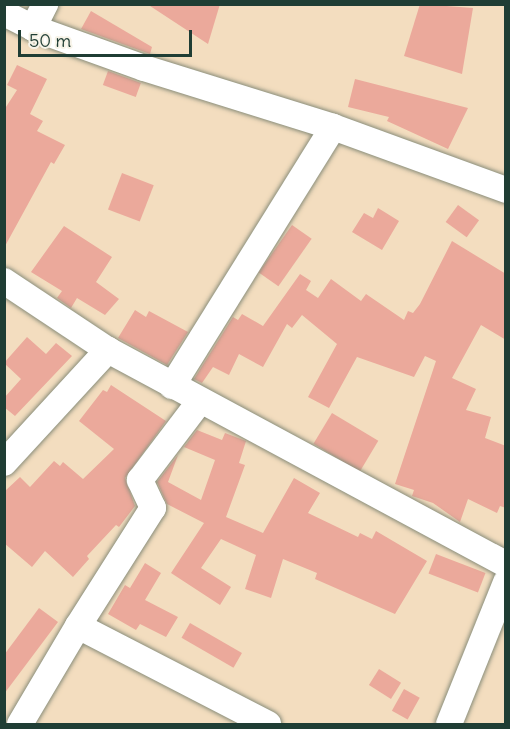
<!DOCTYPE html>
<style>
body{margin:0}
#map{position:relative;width:510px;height:729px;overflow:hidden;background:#f3ddbf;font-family:Delius,sans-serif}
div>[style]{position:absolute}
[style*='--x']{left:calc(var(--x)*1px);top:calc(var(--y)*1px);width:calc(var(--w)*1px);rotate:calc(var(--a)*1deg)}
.building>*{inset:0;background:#eba99b;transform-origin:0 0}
.roads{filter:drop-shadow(0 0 2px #898d7a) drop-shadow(0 0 2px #898d7a)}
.minor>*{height:26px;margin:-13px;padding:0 13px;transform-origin:13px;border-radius:13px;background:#fff}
span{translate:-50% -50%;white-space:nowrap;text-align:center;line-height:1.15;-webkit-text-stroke:4.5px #f7f3e8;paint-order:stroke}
.frame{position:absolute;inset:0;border:6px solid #1f3d34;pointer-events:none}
.scale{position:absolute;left:18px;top:30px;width:174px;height:27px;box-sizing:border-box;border:3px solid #1f3d34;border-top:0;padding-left:8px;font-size:18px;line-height:21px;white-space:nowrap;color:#1f3d34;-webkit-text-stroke:4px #f7f3e8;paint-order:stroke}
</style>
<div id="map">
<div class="building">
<div style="clip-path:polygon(147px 4px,220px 4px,208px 44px)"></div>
<div style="clip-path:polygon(420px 4px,473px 8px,462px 74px,404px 56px)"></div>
<div style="clip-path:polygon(91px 11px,152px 47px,150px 54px,81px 29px)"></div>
<div style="clip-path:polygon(17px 65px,47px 79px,30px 114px,43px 121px,37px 131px,65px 145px,54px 164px,51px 162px,4px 248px,4px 110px,17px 90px,7px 85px)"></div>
<div style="left:108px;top:71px;width:35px;height:15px;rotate:20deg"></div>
<div style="clip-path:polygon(355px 79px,468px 108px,448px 149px,387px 121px,389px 117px,348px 107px)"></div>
<div style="left:122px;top:173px;width:34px;height:39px;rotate:21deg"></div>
<div style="left:458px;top:205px;width:26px;height:21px;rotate:36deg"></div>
<div style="clip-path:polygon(378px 208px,399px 221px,382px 250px,352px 232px,364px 213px,373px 218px)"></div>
<div style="left:292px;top:225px;width:24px;height:58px;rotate:35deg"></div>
<div style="clip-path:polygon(64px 226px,112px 257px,96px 282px,119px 299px,105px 315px,77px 298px,71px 308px,57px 298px,62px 291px,31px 272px)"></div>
<div style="clip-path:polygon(452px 241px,506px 274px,506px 340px,481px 325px,452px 378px,476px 389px,466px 410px,491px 417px,485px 438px,506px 446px,506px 508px,500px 506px,497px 513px,468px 499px,460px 522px,433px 503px,412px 496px,414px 490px,395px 484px,436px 361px,425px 356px,414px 377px,357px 357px,329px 408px,308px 397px,337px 344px,302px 315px,292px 328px,287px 324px,263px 367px,239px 354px,229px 375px,213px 367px,202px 383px,194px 379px,233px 317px,238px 320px,242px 314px,263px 326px,300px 274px,311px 281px,306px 290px,318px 298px,331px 279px,361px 301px,366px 294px,404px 320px,408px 311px,413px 313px,420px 304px)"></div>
<div style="clip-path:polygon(135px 310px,146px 317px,149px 311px,188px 332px,167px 365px,118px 338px)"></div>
<div style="clip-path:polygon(27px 337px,46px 354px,56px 343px,72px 356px,15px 416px,4px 407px,4px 398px,21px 379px,4px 363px)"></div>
<div style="clip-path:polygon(111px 385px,166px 421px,125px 478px,135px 506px,119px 527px,116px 525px,87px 556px,89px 559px,73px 577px,45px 551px,32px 567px,4px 543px,4px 492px,20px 477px,30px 487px,54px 461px,60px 466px,63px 462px,83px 479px,114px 449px,79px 421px,103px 390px,107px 392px)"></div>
<div style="left:332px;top:413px;width:54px;height:36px;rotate:31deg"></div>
<div style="clip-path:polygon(197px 430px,222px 440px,225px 433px,246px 441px,239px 463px,245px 465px,226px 517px,263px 533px,294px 478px,320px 493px,308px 513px,358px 537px,360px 533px,372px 539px,376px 531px,427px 561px,395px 614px,315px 579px,317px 573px,283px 559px,271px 598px,245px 589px,256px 555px,221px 539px,201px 568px,231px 587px,220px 605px,171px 573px,204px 523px,167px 504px,157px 482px,178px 455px,168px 482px,201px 500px,215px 460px,184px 447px)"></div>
<div style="left:436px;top:554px;width:53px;height:21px;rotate:21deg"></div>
<div style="clip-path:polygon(145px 563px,161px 573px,145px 600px,178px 617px,166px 637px,140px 624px,136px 630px,108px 614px,125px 585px,130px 588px)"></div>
<div style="clip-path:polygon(39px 608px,58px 622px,4px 694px,4px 655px)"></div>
<div style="left:190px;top:623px;width:60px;height:17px;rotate:30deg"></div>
<div style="left:379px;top:669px;width:26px;height:19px;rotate:32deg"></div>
<div style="left:404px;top:689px;width:18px;height:25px;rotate:29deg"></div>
</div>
<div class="roads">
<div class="minor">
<div style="--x:4;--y:13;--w:33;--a:27"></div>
<div style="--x:33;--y:28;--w:118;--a:19.8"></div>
<div style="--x:144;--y:68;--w:198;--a:17.3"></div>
<div style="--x:333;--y:127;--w:184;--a:20"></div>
<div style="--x:33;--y:28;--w:27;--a:-63"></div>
<div style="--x:4;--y:281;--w:125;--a:33.6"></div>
<div style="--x:108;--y:350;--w:452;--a:28.3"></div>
<div style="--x:172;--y:386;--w:305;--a:-58.1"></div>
<div style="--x:4;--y:463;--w:154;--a:-47.4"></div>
<div style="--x:78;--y:626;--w:140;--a:-57.6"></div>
<div style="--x:153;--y:508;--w:31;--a:-115"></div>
<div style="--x:140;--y:480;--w:99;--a:-52.8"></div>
<div style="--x:20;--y:724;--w:114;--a:-59.4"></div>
<div style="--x:78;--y:626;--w:214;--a:27.3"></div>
<div style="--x:449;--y:724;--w:153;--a:-68.1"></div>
</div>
</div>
<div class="frame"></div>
<div class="scale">50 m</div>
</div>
